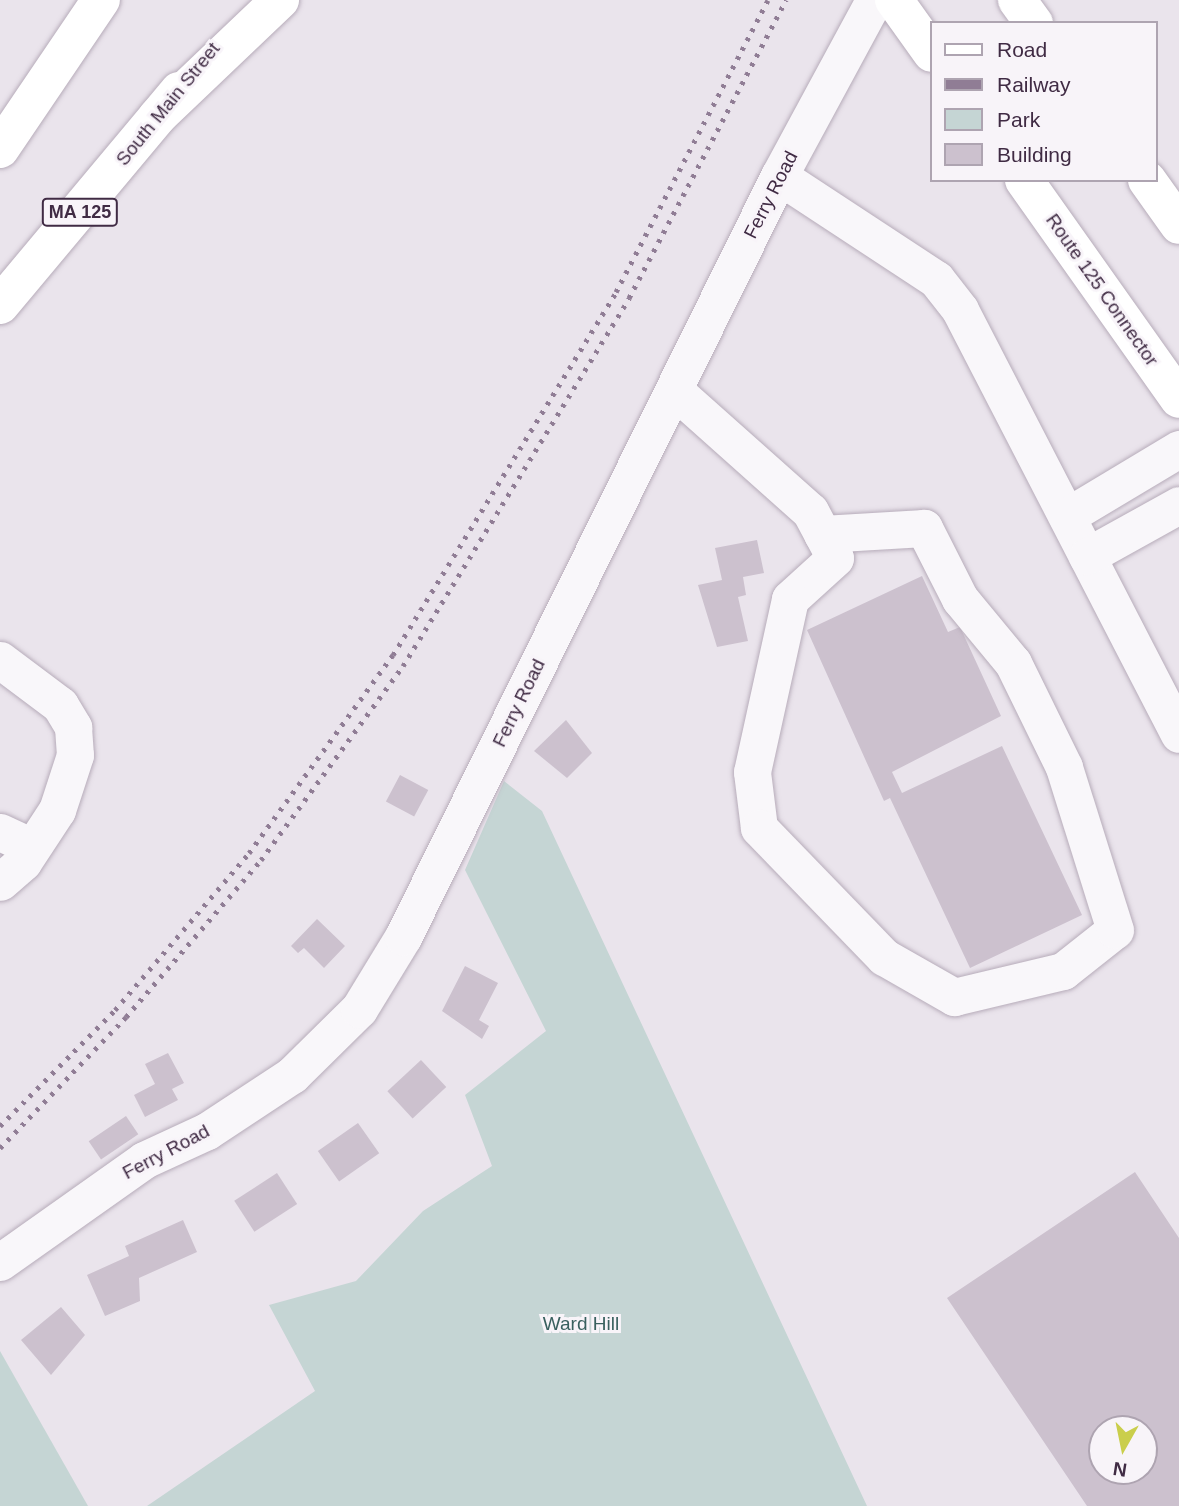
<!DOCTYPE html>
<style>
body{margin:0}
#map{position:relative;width:1179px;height:1506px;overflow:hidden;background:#eae4ec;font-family:Helvetica,sans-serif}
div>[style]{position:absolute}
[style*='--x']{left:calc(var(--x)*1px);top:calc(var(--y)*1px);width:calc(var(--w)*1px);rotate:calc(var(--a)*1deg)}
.green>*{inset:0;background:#c5d5d4}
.building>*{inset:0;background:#ccc1ce;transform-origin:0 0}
.roads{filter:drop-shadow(0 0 2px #b7acba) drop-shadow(0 0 2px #b7acba)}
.minor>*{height:37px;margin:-18.5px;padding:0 18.5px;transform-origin:18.5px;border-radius:18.5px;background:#f9f7fa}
.major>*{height:38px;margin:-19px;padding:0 19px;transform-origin:19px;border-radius:19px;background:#fff}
.highway>*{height:38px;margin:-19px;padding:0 19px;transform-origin:19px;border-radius:19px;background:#fff}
.rail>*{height:5px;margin-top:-2.5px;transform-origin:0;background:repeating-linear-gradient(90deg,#907d95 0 3.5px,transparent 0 10.5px)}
span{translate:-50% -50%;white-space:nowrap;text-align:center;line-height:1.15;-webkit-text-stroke:6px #f8f4f9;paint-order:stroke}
.shield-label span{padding:2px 5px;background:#f8f4f9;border:2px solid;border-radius:5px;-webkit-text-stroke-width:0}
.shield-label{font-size:18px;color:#402b44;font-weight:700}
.street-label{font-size:19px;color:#402b44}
.park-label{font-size:19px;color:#39605f}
.legend{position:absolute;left:930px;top:21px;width:228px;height:161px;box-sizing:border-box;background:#f8f4f9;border:2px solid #aea4b1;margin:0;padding:9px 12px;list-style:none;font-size:21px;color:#402b44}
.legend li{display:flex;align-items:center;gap:14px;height:35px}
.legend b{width:35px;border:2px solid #aea4b1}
.north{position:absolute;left:1088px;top:1415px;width:70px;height:70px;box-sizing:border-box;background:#f8f4f9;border:2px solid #aea4b1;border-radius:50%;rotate:189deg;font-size:19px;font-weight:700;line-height:28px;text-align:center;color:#402b44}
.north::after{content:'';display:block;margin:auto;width:24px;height:32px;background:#cace4c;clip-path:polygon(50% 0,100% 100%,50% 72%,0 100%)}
</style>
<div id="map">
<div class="green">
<div style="clip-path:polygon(504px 781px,542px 811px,867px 1506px,147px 1506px,315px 1391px,269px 1305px,356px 1281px,423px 1211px,492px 1166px,465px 1095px,546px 1031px,465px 870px)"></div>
<div style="clip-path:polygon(0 1351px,88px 1506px,0 1506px)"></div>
</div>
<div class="building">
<div style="clip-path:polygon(757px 540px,764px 573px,743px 577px,746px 595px,738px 597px,748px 641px,717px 647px,698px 585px,722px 580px,715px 548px)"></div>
<div style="clip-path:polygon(922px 576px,948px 632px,960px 627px,1001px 716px,892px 772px,902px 793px,1002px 746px,1082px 915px,970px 968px,890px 798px,884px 801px,807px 630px)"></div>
<div style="clip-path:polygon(566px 720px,592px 753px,567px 778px,534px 751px)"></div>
<div style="left:400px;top:775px;width:32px;height:30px;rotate:28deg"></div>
<div style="clip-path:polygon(317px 919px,345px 946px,324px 968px,304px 948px,298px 953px,291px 946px)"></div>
<div style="clip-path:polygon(465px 966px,498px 983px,479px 1020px,489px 1026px,482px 1039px,442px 1011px)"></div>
<div style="clip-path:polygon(168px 1053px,184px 1083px,172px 1089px,178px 1100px,145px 1117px,134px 1095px,155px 1084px,145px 1064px)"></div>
<div style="left:421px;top:1060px;width:37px;height:46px;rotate:47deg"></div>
<div style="left:126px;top:1116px;width:22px;height:45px;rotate:56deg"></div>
<div style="left:358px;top:1123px;width:37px;height:49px;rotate:55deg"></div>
<div style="clip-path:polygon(evenodd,1135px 1172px,1179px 1238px,1179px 1506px,1087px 1506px,947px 1298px,1135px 1172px,1102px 1429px,1144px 1429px,1144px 1471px,1102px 1471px,1102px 1429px)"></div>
<div style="left:277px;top:1173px;width:37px;height:51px;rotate:57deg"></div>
<div style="clip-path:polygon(183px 1220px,197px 1252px,139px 1278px,140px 1301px,105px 1316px,87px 1275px,129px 1256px,125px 1246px)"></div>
<div style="clip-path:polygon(61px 1307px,85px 1335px,51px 1375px,21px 1340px)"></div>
</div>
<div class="roads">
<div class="minor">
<div style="--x:779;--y:176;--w:188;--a:33.3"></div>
<div style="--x:936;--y:279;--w:39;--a:52"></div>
<div style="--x:960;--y:310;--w:477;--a:62.7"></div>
<div style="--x:674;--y:390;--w:182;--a:41.7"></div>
<div style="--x:810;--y:511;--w:53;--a:62"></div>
<div style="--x:835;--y:558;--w:61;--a:137.7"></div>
<div style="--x:790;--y:599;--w:177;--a:102.4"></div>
<div style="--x:752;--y:772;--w:56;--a:82.9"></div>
<div style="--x:759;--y:828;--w:180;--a:45.9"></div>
<div style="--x:884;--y:957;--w:81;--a:29.7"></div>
<div style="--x:954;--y:997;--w:112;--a:-13.4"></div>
<div style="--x:1063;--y:971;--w:66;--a:-38.3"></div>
<div style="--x:1115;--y:930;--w:171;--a:-107.4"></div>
<div style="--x:1064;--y:767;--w:116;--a:-116.1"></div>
<div style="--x:1013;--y:663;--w:83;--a:-129.6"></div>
<div style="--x:960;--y:599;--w:80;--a:-116.9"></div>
<div style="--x:924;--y:528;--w:102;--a:176.6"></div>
<div style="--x:1067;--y:516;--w:131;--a:-30.9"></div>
<div style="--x:1087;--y:556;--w:105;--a:-29"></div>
<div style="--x:0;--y:660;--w:75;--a:36.9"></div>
<div style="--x:60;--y:705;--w:26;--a:59"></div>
<div style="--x:73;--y:727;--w:28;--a:86"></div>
<div style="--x:75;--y:755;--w:58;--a:108.1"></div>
<div style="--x:57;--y:810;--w:62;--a:123.2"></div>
<div style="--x:23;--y:862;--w:30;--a:139"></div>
<div style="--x:0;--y:832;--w:35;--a:25"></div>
<div style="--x:0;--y:1262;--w:176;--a:-35.3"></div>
<div style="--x:144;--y:1160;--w:69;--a:-24.7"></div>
<div style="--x:207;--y:1131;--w:102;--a:-33.4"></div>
<div style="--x:292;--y:1075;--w:94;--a:-44.6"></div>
<div style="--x:359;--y:1009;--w:84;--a:-58.6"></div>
<div style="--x:403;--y:937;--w:849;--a:-63.71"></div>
<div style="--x:779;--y:176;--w:200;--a:-61.6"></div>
</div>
<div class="major">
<div style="--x:0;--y:149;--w:180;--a:-55.9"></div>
<div style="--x:0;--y:305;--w:279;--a:-50.1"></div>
</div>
<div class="highway">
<div style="--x:894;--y:0;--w:65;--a:54.4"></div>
<div style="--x:1017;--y:0;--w:29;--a:54"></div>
<div style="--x:157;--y:117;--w:170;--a:-43.6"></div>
<div style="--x:1024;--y:180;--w:268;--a:54.7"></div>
<div style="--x:1147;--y:180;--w:55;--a:54.6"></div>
</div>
</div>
<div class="rail">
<div style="--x:0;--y:1126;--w:163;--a:-45.2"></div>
<div style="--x:115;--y:1010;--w:206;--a:-49.5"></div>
<div style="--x:249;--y:853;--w:245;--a:-54"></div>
<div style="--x:393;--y:655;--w:426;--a:-58.4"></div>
<div style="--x:616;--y:292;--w:329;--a:-62.5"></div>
<div style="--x:0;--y:1148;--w:182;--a:-46.1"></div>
<div style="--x:126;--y:1017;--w:207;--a:-49.3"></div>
<div style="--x:261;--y:860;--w:240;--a:-53.8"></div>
<div style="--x:403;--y:666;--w:432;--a:-58.4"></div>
<div style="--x:629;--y:298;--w:337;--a:-62.2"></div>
</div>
<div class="shield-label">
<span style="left:80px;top:212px">MA 125</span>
</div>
<div class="street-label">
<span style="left:168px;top:104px;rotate:-51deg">South Main Street</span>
<span style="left:771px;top:195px;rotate:-63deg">Ferry Road</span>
<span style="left:1102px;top:290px;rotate:55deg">Route 125 Connector</span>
<span style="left:519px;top:703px;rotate:-64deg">Ferry Road</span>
<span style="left:166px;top:1152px;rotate:-28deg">Ferry Road</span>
</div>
<div class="park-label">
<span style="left:581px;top:1324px">Ward Hill</span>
</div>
<ul class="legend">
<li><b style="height:9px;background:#fff"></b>Road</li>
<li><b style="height:9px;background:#907d95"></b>Railway</li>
<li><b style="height:19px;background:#c5d5d4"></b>Park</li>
<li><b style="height:19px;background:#ccc1ce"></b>Building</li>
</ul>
<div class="north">N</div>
</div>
